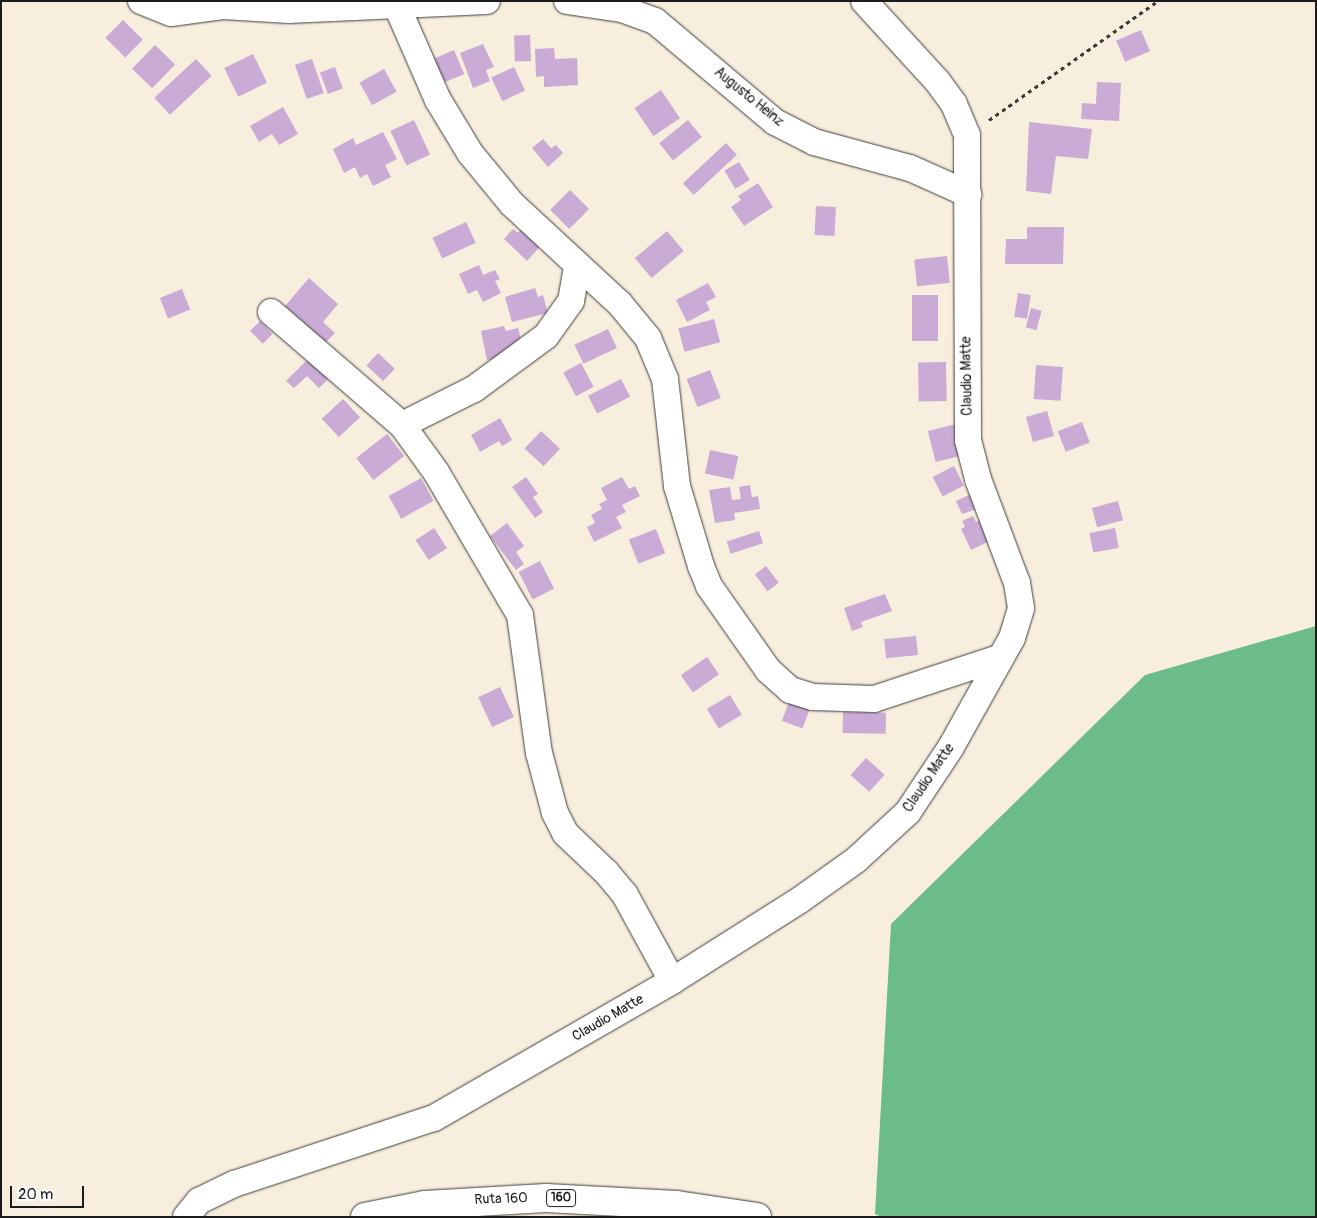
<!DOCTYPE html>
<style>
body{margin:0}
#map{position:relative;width:1317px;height:1218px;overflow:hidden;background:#f7eedd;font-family:Pangolin,sans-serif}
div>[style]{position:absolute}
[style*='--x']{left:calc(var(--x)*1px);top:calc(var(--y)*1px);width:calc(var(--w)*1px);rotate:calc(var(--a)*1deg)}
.forest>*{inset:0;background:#6bbc88}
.building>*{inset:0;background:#caabd6;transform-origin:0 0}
.path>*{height:3px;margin-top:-1.5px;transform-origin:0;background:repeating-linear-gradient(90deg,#3d3c39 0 4px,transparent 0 8px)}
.roads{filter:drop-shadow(0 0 1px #3d3c39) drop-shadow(0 0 1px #3d3c39)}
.street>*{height:26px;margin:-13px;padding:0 13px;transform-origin:13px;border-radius:13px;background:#fff}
.primary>*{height:28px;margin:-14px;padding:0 14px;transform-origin:14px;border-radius:14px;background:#fff}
span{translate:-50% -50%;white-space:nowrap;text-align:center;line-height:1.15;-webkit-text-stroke:4px #fff;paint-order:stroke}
.shield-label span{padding:1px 4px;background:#fff;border:1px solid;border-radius:4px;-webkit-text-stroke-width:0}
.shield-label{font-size:12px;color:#1c1c1c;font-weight:700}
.street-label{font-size:14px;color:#1c1c1c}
.frame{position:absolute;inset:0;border:2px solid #1c1c1c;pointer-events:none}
.scale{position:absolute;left:10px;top:1186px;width:74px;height:22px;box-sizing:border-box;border:2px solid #1c1c1c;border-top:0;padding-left:6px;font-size:15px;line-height:18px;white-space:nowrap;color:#1c1c1c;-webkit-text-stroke:4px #fff;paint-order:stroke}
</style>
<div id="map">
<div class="forest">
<div style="clip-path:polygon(1316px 626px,1316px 1217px,881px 1217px,875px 1214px,891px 924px,1145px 675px)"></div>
</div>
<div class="building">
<div style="left:123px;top:20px;width:28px;height:25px;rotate:45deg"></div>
<div style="left:1141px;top:30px;width:23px;height:27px;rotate:67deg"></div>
<div style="left:530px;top:35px;width:26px;height:16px;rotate:88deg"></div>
<div style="clip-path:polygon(483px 44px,494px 67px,486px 70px,490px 81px,473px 88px,460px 53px)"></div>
<div style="left:155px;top:45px;width:28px;height:33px;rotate:44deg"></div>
<div style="clip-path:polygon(554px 48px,555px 59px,577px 58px,578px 85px,544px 87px,544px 76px,536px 77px,535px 49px)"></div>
<div style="left:454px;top:50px;width:26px;height:24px;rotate:67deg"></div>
<div style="left:253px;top:54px;width:32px;height:32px;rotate:64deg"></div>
<div style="left:196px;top:59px;width:23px;height:57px;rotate:47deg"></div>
<div style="left:312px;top:59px;width:36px;height:18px;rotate:71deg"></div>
<div style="left:335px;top:67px;width:23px;height:16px;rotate:70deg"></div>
<div style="left:514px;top:67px;width:26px;height:25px;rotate:65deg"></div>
<div style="left:384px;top:69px;width:26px;height:28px;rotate:61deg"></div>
<div style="clip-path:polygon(1097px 82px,1121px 83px,1119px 121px,1081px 119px,1082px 103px,1096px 104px)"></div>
<div style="left:661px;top:90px;width:34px;height:32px;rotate:56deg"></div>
<div style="clip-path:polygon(283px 107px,298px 134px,279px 145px,272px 134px,259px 142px,250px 126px)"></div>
<div style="left:414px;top:120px;width:38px;height:26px;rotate:65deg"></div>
<div style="left:688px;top:120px;width:22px;height:37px;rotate:51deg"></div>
<div style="clip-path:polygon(1029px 122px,1092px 129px,1088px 159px,1056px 156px,1051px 194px,1026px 191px)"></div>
<div style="clip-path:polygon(383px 132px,397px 159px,385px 165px,391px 177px,373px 186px,367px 174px,360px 178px,355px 167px,344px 173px,333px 149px,353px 138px,356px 145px)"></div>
<div style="clip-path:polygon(543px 139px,551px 148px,556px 145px,563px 153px,548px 167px,532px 148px)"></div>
<div style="left:726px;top:143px;width:16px;height:59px;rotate:47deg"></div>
<div style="left:739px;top:162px;width:21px;height:17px;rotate:59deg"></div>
<div style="clip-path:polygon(758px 183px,773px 207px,744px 226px,731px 207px,741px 200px,738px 196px)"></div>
<div style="left:570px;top:190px;width:27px;height:28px;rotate:45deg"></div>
<div style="left:816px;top:206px;width:20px;height:29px;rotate:3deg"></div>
<div style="left:466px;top:222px;width:23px;height:37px;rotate:65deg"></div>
<div style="clip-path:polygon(526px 224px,544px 242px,527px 261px,504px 239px,513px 229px,518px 233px)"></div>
<div style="clip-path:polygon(1027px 227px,1064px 227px,1063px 264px,1005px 264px,1006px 239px,1027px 239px)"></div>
<div style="left:667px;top:231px;width:26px;height:42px;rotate:50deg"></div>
<div style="left:947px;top:256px;width:27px;height:33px;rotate:84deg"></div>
<div style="clip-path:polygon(479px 265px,483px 275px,495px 270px,500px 279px,495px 281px,501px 293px,483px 302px,477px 290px,468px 294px,459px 274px)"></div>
<div style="clip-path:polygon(309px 278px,338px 304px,323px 322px,335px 333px,326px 342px,285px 306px)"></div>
<div style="clip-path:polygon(708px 283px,716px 297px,706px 302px,710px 310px,687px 322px,676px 300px)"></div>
<div style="clip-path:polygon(535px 288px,538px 297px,543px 295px,548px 313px,512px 322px,505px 297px)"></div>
<div style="left:182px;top:289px;width:22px;height:24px;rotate:68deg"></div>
<div style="left:1018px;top:293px;width:13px;height:24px;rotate:9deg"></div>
<div style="left:912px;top:295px;width:26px;height:46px"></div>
<div style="left:1031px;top:308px;width:11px;height:20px;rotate:15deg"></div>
<div style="left:714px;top:319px;width:24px;height:37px;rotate:75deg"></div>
<div style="left:260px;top:321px;width:18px;height:14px;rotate:45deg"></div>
<div style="clip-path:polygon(504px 326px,506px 331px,518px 328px,522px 344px,514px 355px,487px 360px,481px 331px)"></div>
<div style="left:608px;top:329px;width:21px;height:37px;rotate:65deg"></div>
<div style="left:378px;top:353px;width:23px;height:17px;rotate:43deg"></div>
<div style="clip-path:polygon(308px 359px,328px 379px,319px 388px,307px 376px,294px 388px,286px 381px)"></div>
<div style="left:946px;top:362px;width:39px;height:28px;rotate:89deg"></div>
<div style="left:581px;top:363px;width:27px;height:20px;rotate:62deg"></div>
<div style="left:1036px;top:365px;width:27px;height:34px;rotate:4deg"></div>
<div style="left:710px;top:370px;width:30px;height:25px;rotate:69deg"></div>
<div style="left:621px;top:379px;width:20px;height:37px;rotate:63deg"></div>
<div style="left:343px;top:399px;width:25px;height:29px;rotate:47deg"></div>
<div style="left:1047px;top:411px;width:26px;height:22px;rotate:74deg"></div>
<div style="clip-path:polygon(500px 418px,512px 440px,502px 446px,499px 441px,480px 452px,471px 435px)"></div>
<div style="left:1082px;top:422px;width:22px;height:26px;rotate:69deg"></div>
<div style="left:956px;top:424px;width:32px;height:29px;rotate:76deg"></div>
<div style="left:541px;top:431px;width:26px;height:24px;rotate:43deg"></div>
<div style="left:387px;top:434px;width:28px;height:39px;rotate:52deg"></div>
<div style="left:710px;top:450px;width:29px;height:24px;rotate:12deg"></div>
<div style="left:954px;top:466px;width:22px;height:24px;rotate:63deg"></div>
<div style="clip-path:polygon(526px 477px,538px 494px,533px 497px,543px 512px,535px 518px,512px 487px)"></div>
<div style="clip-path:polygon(622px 477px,629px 489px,635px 486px,640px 496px,622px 505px,626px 512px,616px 517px,622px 528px,594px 542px,587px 527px,595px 523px,591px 515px,602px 509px,599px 504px,607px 500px,601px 488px)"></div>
<div style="left:421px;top:478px;width:26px;height:37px;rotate:61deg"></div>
<div style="clip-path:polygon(750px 485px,752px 497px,758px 496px,760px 509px,734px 513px,735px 520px,715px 523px,709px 490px,730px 487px,732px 500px,741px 499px,739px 487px)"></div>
<div style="clip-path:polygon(971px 494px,977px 509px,962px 514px,956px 501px)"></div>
<div style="left:1118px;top:501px;width:20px;height:27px;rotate:75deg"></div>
<div style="clip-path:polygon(973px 516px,976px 522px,980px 520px,990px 541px,971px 550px,961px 529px,965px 527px,962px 521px)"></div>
<div style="clip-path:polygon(507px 523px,524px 546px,516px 552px,524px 564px,516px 570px,490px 536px)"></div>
<div style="left:434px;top:528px;width:24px;height:22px;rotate:57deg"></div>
<div style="left:1115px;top:528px;width:20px;height:26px;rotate:79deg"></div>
<div style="left:656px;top:529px;width:26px;height:29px;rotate:69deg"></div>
<div style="left:759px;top:531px;width:13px;height:34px;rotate:72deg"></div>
<div style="left:540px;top:561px;width:31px;height:24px;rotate:63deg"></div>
<div style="left:766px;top:566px;width:21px;height:14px;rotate:53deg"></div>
<div style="clip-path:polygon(885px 594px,892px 611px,861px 622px,863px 627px,852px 631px,844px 608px)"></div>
<div style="left:916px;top:636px;width:19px;height:32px;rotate:84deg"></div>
<div style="left:707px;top:657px;width:21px;height:32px;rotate:55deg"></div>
<div style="left:500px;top:687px;width:33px;height:24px;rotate:65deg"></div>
<div style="left:730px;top:695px;width:23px;height:27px;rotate:59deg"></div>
<div style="left:789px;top:702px;width:22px;height:20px;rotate:21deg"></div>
<div style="left:843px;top:712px;width:43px;height:21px;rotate:1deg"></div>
<div style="left:866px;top:758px;width:25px;height:23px;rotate:42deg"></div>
</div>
<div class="path">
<div style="--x:989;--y:120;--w:207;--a:-35.2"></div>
</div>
<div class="roads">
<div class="street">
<div style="--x:141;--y:1;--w:32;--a:22"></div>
<div style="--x:171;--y:13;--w:52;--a:-7.7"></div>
<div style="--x:223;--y:6;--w:66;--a:3.5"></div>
<div style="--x:289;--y:10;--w:198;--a:-2.6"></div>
<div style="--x:567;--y:1;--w:56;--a:8.3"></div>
<div style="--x:622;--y:9;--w:35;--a:20"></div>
<div style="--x:655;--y:21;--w:157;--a:40.1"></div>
<div style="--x:775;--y:122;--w:44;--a:27.1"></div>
<div style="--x:814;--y:142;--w:99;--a:15.2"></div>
<div style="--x:910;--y:168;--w:64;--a:24.1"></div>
<div style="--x:396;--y:4;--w:105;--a:66.4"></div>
<div style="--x:438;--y:100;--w:62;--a:58.9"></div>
<div style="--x:470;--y:153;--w:66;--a:50.5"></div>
<div style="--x:512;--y:204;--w:147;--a:42.8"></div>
<div style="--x:620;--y:304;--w:44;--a:50.5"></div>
<div style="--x:648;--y:338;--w:44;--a:67.5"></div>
<div style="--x:665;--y:379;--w:108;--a:83.6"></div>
<div style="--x:677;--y:486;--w:84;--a:73.3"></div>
<div style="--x:701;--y:566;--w:22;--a:68"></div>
<div style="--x:709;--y:586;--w:103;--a:54.9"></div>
<div style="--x:768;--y:670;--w:30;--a:42"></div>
<div style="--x:790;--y:690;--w:24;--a:17"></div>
<div style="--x:813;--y:697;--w:61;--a:1.9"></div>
<div style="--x:874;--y:699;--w:132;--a:-18.2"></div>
<div style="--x:271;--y:312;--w:173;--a:40.8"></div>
<div style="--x:402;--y:425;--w:80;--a:-26.6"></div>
<div style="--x:474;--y:389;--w:89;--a:-36.4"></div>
<div style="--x:546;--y:336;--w:43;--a:-54.5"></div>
<div style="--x:571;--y:301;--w:35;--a:-80"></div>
<div style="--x:402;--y:425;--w:58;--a:54.1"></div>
<div style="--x:436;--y:472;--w:166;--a:59.6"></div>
<div style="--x:520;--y:615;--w:139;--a:82.2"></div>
<div style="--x:539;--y:753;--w:62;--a:75.1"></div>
<div style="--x:555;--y:813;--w:22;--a:63"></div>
<div style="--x:565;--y:833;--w:57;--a:43.6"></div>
<div style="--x:606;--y:872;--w:30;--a:50"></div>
<div style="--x:625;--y:895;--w:98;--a:61.3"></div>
<div style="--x:186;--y:1217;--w:21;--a:-51"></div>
<div style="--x:199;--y:1201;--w:39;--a:-26"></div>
<div style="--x:234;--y:1184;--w:211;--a:-18.3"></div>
<div style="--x:434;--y:1118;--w:275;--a:-29.9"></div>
<div style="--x:672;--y:981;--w:151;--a:-32.3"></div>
<div style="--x:800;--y:900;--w:69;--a:-35.5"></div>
<div style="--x:856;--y:860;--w:71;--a:-42.7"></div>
<div style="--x:908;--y:812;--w:78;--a:-56.5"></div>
<div style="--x:951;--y:747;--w:125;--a:-60.8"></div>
<div style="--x:1012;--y:638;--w:31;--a:-73"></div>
<div style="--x:1021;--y:608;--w:25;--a:-99"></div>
<div style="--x:1017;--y:583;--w:111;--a:-110.6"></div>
<div style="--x:978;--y:479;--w:40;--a:-104.4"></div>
<div style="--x:968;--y:440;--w:305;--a:-90.2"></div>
<div style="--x:967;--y:135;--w:34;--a:-113"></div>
<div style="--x:954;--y:104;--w:29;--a:-126"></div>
<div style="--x:937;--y:81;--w:108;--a:-132.4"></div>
</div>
<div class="primary">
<div style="--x:365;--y:1217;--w:61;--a:-11.3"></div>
<div style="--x:425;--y:1205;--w:121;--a:-3.3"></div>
<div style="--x:546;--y:1198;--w:131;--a:3.1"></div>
<div style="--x:677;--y:1205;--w:81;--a:8.5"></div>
</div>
</div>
<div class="shield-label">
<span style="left:561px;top:1198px">160</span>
</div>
<div class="street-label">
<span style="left:749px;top:97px;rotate:39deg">Augusto Heinz</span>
<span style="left:967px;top:376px;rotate:-91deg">Claudio Matte</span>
<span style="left:929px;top:778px;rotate:-56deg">Claudio Matte</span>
<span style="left:608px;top:1018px;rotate:-30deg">Claudio Matte</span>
<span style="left:501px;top:1199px;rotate:-2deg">Ruta 160</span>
</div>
<div class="frame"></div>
<div class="scale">20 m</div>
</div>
